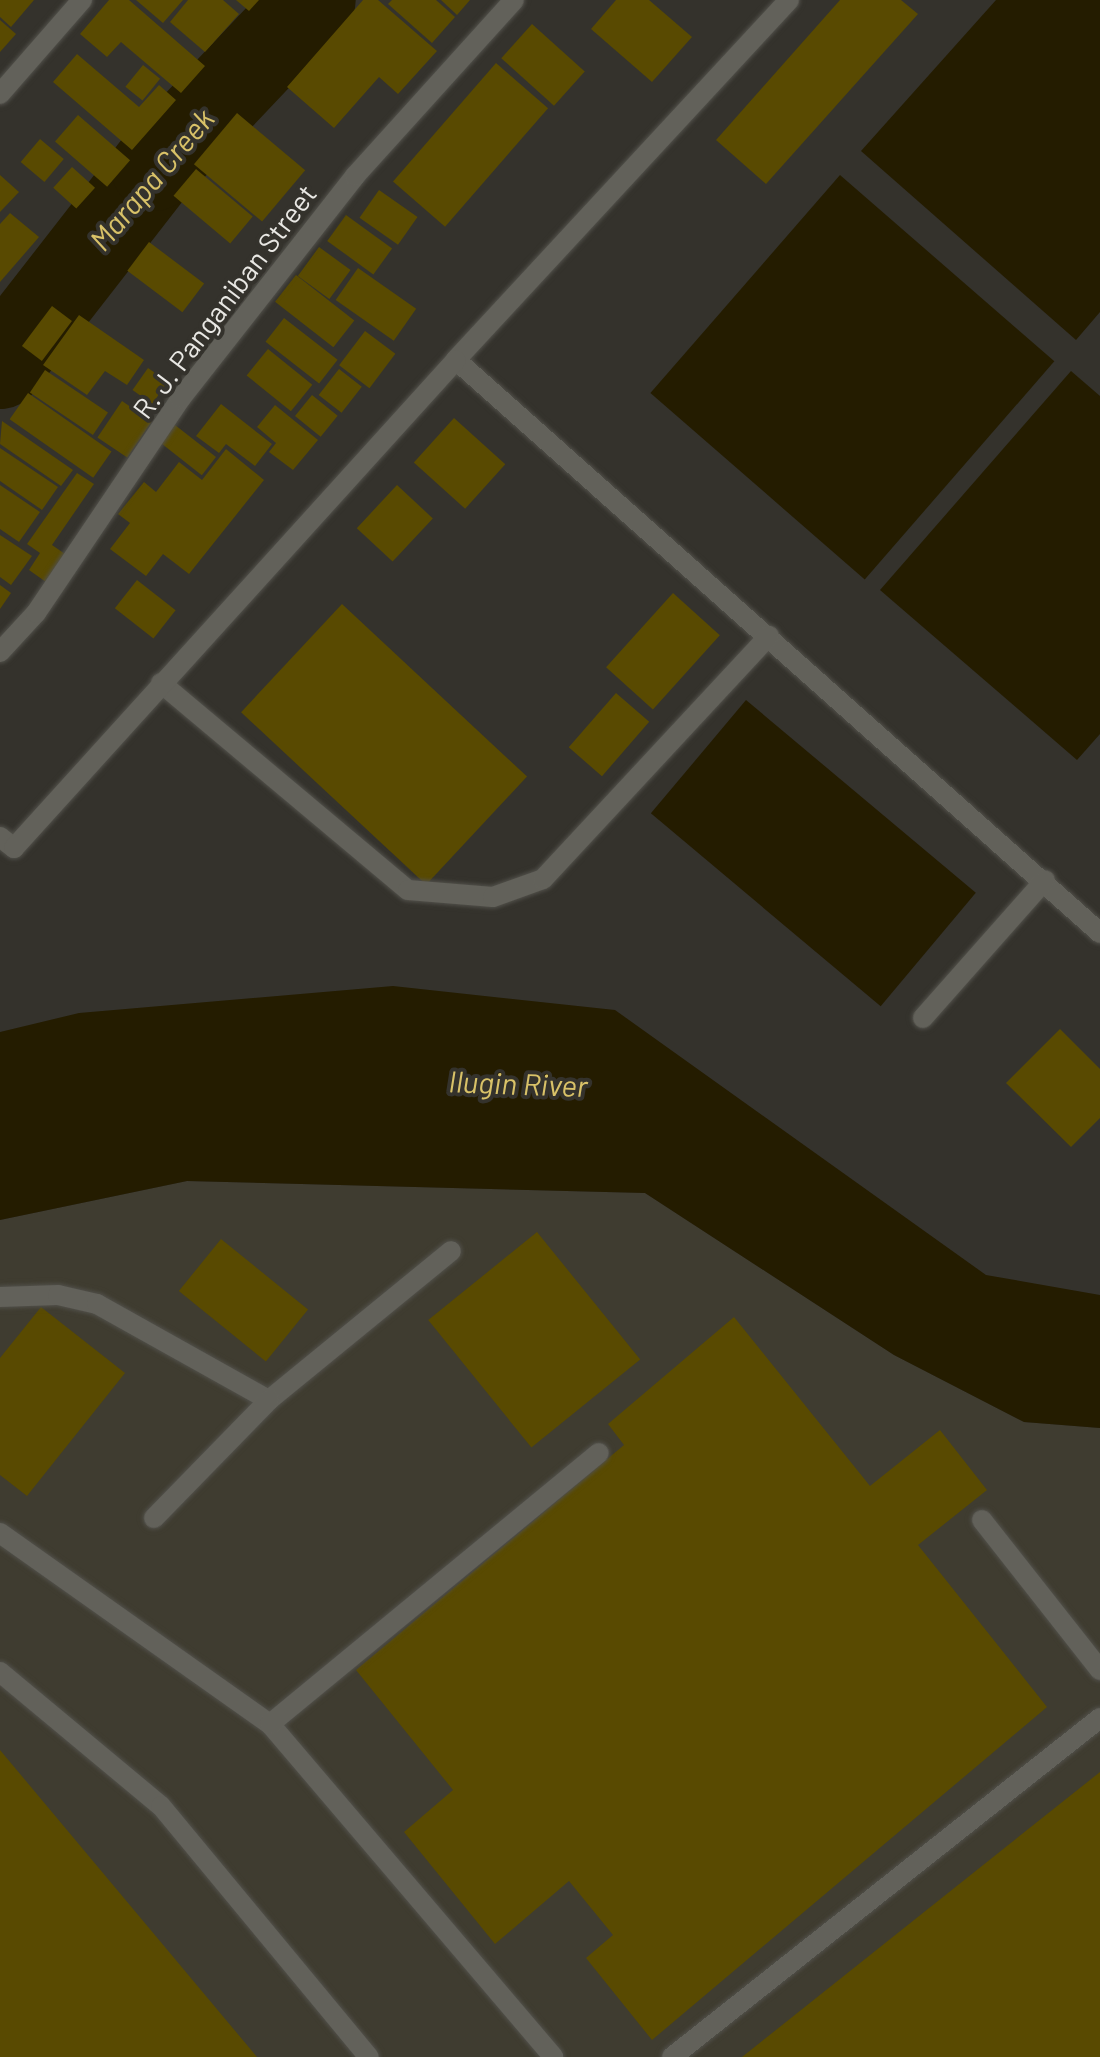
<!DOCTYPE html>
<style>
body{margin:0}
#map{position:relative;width:1100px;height:2057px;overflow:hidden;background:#34322c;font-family:Barlow,sans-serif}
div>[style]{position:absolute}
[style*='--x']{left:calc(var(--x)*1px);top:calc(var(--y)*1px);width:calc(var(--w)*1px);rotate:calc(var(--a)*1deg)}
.built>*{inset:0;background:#3f3c30}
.water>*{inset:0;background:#241c00;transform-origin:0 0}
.river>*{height:86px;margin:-43px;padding:0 43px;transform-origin:43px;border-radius:43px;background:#241c00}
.building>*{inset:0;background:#594a01;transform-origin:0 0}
.roads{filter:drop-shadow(0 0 2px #51504a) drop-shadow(0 0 2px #51504a)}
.service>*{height:20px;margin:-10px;padding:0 10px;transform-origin:10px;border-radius:10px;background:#62615a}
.minor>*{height:20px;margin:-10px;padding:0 10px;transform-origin:10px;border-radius:10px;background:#62615a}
span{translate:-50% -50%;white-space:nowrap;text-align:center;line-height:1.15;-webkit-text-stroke:8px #34322c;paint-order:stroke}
.street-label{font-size:28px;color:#e9e8e4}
.water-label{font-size:30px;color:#d9c268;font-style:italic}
</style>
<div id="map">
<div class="built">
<div style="clip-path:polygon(187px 1181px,645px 1193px,894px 1355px,1024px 1422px,1100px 1428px,1100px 2057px,0 2057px,0 1220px)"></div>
</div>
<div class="water">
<div style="clip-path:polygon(996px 0,1100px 0,1100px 312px,1076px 340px,861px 151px)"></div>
<div style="left:840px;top:175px;width:284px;height:289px;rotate:41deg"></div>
<div style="clip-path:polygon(1071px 371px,1100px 396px,1100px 734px,1077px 760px,880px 590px)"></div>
<div style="left:746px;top:700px;width:300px;height:148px;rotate:40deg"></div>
<div style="clip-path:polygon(393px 986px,615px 1010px,986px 1275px,1100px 1295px,1100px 1428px,1024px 1422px,894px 1355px,645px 1193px,187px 1181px,0 1220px,0 1032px,79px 1013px)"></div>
</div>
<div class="river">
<div style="--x:0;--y:366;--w:251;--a:-52.1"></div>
<div style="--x:154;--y:168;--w:231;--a:-46.6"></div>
</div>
<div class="building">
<div style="clip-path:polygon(0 0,34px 0,11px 27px,0 17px)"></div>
<div style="clip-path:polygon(109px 0,129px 0,205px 66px,181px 93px,121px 42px,107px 57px,80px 34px)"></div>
<div style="clip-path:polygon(136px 0,183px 0,163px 23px)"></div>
<div style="clip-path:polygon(188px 0,223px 0,239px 14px,205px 52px,170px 22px)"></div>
<div style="clip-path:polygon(236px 0,259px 0,249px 11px)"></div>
<div style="clip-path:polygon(363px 0,378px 0,437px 51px,398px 94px,379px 77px,334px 128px,287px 87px)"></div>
<div style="clip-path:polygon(392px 0,436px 0,455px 17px,432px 43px,388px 4px)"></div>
<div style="clip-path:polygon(441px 0,470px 0,457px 15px)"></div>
<div style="clip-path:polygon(616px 0,649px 0,692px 37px,652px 82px,591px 29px)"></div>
<div style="clip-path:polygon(840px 0,901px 0,918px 14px,766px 184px,716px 140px)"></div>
<div style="clip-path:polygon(0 20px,16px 34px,0 52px)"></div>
<div style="left:532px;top:24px;width:71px;height:46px;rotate:42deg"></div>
<div style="clip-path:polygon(77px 54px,139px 107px,159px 85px,176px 100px,132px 150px,53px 82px)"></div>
<div style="left:496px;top:63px;width:69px;height:157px;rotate:41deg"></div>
<div style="left:143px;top:65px;width:22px;height:28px;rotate:39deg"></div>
<div style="left:237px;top:113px;width:89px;height:67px;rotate:40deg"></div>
<div style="left:78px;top:115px;width:69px;height:35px;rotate:41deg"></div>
<div style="left:40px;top:139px;width:31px;height:30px;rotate:40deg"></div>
<div style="left:72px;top:167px;width:31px;height:28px;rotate:42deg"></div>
<div style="left:196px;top:169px;width:74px;height:35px;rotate:40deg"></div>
<div style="clip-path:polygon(0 175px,19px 192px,0 212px)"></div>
<div style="left:379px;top:190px;width:47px;height:34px;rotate:35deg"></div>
<div style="clip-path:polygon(10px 213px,39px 237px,0 282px,0 224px)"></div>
<div style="left:346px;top:215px;width:57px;height:32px;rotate:36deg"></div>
<div style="left:149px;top:242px;width:69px;height:36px;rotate:37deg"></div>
<div style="left:319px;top:247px;width:39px;height:36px;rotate:36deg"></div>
<div style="left:358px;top:268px;width:71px;height:39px;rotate:35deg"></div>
<div style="left:296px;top:275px;width:74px;height:34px;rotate:38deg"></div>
<div style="left:52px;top:306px;width:25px;height:50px;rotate:37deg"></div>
<div style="clip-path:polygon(79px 315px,144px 360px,127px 385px,105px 371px,87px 395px,43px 365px)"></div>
<div style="left:284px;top:318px;width:68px;height:30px;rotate:38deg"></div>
<div style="left:365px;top:331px;width:38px;height:43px;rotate:37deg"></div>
<div style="left:268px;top:349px;width:57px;height:34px;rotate:39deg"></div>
<div style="left:148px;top:368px;width:24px;height:27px;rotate:35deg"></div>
<div style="left:339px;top:369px;width:29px;height:33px;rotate:38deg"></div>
<div style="left:45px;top:370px;width:76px;height:27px;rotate:34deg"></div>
<div style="left:28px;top:393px;width:102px;height:32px;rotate:35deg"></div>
<div style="left:312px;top:395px;width:33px;height:27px;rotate:39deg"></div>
<div style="left:122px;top:401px;width:36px;height:44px;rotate:34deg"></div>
<div style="clip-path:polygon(221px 404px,272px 444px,255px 466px,226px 444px,219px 453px,196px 436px)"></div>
<div style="clip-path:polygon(275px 405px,318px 440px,293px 470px,269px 452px,276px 443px,257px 427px)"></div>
<div style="left:454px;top:418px;width:69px;height:60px;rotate:42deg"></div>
<div style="clip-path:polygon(2px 421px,73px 470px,61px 486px,0 444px)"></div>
<div style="left:175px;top:425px;width:52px;height:23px;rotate:38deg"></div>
<div style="clip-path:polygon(0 448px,58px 487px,42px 510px,0 481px)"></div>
<div style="clip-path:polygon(226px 449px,264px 480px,189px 574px,163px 554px,146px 576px,110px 549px,130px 523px,118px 514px,144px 482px,156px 492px,179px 462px,202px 480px)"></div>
<div style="clip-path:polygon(77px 473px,94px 484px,52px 545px,65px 554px,46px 582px,29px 570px,40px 553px,27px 544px)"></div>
<div style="clip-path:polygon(0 485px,40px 512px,19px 542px,0 529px)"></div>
<div style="left:397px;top:485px;width:49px;height:59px;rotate:43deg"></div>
<div style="clip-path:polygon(0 535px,32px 556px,11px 585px,0 577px)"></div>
<div style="left:137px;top:580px;width:49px;height:36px;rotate:38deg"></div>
<div style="clip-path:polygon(0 585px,11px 593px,0 609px)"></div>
<div style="left:673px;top:593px;width:63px;height:100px;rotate:42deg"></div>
<div style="left:342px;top:604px;width:253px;height:148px;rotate:43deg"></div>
<div style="left:616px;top:693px;width:44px;height:72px;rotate:41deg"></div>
<div style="clip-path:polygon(1060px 1029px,1100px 1069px,1100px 1118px,1071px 1147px,1006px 1083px)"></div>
<div style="left:537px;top:1232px;width:164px;height:140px;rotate:51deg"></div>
<div style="left:221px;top:1239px;width:112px;height:67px;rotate:39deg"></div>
<div style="clip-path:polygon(41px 1307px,125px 1373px,27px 1496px,0 1475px,0 1358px)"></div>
<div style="clip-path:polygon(734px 1317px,870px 1486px,940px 1430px,987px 1490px,918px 1545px,1047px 1707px,652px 2040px,586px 1958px,613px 1935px,569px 1881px,495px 1944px,404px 1832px,453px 1790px,356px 1670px,624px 1445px,608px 1424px)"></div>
<div style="clip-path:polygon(0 1750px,257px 2057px,0 2057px)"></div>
<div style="clip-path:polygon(1100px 1772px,1100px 2057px,742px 2057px)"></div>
</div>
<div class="roads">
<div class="service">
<div style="--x:789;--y:0;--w:490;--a:132.8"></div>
<div style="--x:456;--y:360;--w:862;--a:41.66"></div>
<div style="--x:161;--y:683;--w:322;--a:40"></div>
<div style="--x:408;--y:890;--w:85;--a:4.7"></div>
<div style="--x:493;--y:897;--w:53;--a:-19.8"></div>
<div style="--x:543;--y:879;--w:332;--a:-47.1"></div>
<div style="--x:0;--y:837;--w:18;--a:38"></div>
<div style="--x:14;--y:848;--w:658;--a:-47.83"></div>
<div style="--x:923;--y:1018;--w:184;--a:-48.5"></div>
<div style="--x:0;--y:1297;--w:58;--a:-2"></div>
<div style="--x:58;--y:1295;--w:40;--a:13"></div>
<div style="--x:97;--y:1304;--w:197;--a:29.2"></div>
<div style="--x:269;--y:1400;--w:235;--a:-39.3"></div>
<div style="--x:154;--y:1518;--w:165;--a:-45.7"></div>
<div style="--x:982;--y:1520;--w:191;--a:51.8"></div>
<div style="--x:0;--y:1533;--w:331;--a:35.3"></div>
<div style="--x:270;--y:1724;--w:437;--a:49.6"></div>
<div style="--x:0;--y:1672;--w:209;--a:39.8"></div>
<div style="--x:161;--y:1806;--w:326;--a:50.4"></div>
<div style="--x:270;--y:1724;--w:426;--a:-39.5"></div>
<div style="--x:672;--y:2057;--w:546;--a:-38.38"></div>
</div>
<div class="minor">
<div style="--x:0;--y:94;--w:125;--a:-48.9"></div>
<div style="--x:0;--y:652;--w:53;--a:-47.3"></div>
<div style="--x:36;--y:613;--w:259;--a:-56"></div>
<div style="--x:181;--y:398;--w:282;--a:-51.9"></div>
<div style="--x:355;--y:176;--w:237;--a:-47.9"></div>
</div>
</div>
<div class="street-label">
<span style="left:224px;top:301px;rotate:-53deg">R. J. Panganiban Street</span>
</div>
<div class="water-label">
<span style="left:151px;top:179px;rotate:-50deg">Marapa Creek</span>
<span style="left:518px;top:1083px;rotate:2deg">Ilugin River</span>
</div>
</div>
